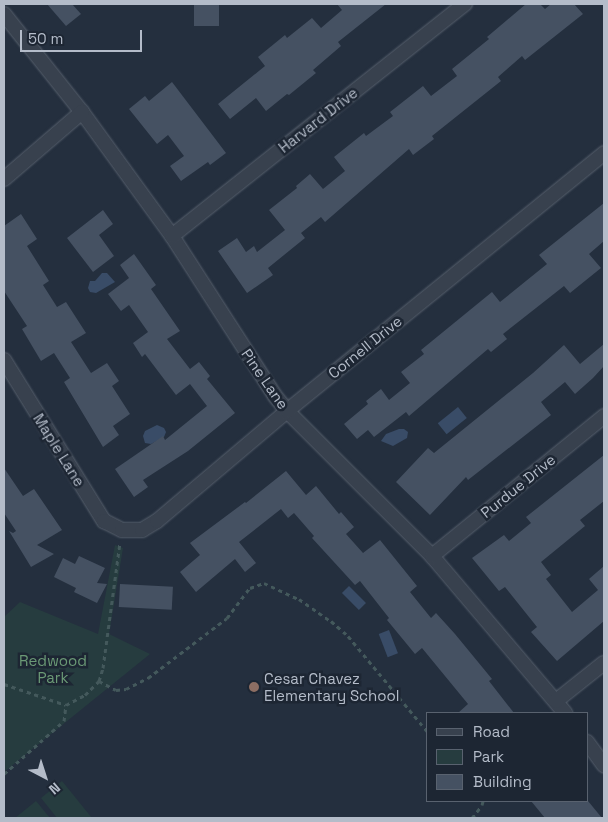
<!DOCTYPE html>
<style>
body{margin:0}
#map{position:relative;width:608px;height:822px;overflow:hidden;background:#242f3e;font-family:"Space Grotesk",sans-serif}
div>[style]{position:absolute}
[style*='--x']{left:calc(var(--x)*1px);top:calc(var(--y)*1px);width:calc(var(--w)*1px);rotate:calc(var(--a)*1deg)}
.green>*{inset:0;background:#263c3f}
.water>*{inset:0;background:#394c67;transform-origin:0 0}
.building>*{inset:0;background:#455162;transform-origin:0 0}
.path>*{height:3px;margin-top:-1.5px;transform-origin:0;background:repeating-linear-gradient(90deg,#44595c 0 4px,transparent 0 8px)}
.roads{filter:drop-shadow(0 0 1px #565f6c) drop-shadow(0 0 1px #565f6c)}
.minor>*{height:14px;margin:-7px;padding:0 7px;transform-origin:7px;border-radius:7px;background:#38414e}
.dots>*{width:14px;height:14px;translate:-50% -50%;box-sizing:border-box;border:2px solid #1d2633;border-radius:50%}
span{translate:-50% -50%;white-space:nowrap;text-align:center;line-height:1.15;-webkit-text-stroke:5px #1d2633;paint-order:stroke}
.street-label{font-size:15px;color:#b4bcc9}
.park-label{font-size:15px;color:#6b9a76}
.poi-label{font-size:15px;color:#b4bcc9}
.left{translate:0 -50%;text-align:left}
.frame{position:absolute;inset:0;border:5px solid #b4bcc9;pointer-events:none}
.legend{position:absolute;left:426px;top:712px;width:162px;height:90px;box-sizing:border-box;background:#1d2633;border:1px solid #59626f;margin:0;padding:6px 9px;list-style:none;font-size:15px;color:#b4bcc9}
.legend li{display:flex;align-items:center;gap:10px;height:25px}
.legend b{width:25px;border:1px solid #59626f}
.north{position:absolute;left:20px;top:752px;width:50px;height:50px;-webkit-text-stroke:4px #1d2633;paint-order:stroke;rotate:140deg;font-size:14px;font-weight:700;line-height:20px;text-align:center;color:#b4bcc9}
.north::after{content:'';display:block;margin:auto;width:18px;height:22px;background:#b4bcc9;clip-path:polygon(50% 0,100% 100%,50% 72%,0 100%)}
.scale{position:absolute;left:20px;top:30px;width:122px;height:22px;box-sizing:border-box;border:2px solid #b4bcc9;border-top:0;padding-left:6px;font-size:15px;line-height:18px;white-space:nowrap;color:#b4bcc9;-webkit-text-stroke:4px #1d2633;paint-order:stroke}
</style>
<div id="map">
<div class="green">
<div style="clip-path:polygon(115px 545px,123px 548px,109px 634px,150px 654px,4px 772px,4px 617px,20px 602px,98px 634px)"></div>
<div style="clip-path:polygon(62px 781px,92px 818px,57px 818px,41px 798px)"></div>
<div style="clip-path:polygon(36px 801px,50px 818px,15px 818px)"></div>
</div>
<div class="water">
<div style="clip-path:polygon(102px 273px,107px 273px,115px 282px,96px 293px,90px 292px,88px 288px,90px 281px,95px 281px)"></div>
<div style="left:458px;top:407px;width:14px;height:26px;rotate:51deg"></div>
<div style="clip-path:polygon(157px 425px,164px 428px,166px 432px,164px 437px,151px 444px,145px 443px,143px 436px,145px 431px)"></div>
<div style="clip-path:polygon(399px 429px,404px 429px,408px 432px,407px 438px,393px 446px,381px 441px,386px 434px)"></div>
<div style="left:349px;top:586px;width:24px;height:10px;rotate:45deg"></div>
<div style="left:389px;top:630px;width:25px;height:11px;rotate:69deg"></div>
</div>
<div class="building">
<div style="clip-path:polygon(47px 4px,72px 4px,81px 14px,66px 26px)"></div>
<div style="left:194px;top:4px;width:25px;height:22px"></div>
<div style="clip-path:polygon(337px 4px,386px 4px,338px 42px,341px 46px,313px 70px,316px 73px,289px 95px,287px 94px,266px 111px,256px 98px,230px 119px,218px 104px,265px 66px,258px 57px,285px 35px,287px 38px,312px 18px,321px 28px,342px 10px)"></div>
<div style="clip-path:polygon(526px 4px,540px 4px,545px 9px,551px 4px,574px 4px,583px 14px,525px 60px,522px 56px,498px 77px,501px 81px,432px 136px,434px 139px,413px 155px,409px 149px,325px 222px,321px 217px,301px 233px,305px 238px,268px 268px,273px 275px,247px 293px,218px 251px,237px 238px,246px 252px,254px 246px,257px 252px,285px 230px,269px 210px,297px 188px,296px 186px,310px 174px,323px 189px,345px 171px,334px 157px,364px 133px,366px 136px,393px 116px,390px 112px,423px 86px,431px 96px,457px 76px,452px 69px,489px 39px,487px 37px)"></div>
<div style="clip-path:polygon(172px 82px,226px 153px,210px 165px,208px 162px,181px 181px,170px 166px,184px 156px,168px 135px,157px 144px,129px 109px,145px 96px,149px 101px)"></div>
<div style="clip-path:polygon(604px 203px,604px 241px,589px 254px,601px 268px,570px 293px,564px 286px,503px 334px,507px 339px,491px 352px,488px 349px,409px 416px,406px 412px,374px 437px,368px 430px,357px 439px,344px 424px,368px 404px,366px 401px,381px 389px,389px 400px,410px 383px,401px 372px,424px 354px,421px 350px,492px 292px,500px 302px,547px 264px,539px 255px)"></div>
<div style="clip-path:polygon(103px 210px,113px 224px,99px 235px,114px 256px,93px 272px,67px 238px)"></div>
<div style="clip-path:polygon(21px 214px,37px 239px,27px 246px,49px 281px,43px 285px,57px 307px,66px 302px,86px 333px,71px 342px,91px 373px,107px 363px,119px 381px,112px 386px,130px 414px,113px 426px,119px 435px,103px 447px,64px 382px,70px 378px,54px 353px,41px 361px,22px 329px,27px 326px,4px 291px,4px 226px)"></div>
<div style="clip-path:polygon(134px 254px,156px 285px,151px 289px,180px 331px,167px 339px,190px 369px,199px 362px,210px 376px,207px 379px,235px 413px,188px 451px,143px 480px,148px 487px,134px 497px,115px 469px,163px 436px,165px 440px,207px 406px,190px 384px,176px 395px,145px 354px,142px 357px,133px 343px,148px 332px,129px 305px,121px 311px,108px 294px,129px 278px,120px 265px)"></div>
<div style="clip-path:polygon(604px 344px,604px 366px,593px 378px,575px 394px,565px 382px,541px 402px,551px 415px,468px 480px,466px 477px,430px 515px,396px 482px,428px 448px,434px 453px,533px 373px,564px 345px,580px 364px)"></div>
<div style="clip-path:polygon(604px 455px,604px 501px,580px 520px,585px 526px,541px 562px,551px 575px,546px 579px,572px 612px,598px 590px,589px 579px,604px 566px,604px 621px,557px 661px,531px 632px,537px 627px,505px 587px,499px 591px,472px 558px,504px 535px,509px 541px,531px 523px,526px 517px)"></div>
<div style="clip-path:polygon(4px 468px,23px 496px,34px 489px,62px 530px,37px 545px,54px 554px,31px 567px,9px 531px,13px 533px,16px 531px,4px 513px)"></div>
<div style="clip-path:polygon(286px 471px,306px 495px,316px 486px,339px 514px,341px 512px,354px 527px,346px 534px,363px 553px,380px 540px,417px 586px,410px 592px,431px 618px,436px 613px,455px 634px,492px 679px,489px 681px,514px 713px,458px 713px,468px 704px,422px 648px,415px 654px,387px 620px,389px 618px,360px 581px,355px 585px,312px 538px,314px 536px,294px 513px,288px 518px,281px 509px,239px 542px,256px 563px,245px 572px,235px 559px,196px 592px,180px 572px,200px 555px,190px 543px,245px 502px,246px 503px)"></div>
<div style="clip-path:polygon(79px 556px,105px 568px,97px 583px,107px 584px,97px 603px,74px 592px,76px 588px,54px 577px,63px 558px,75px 564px)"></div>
<div style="left:120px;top:584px;width:53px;height:23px;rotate:3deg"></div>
<div style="clip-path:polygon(531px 801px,588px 801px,602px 818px,545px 818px)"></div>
</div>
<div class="path">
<div style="--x:99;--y:681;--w:19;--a:28"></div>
<div style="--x:116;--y:690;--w:10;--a:-6"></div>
<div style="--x:126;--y:689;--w:25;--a:-27"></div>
<div style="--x:148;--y:678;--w:99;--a:-37.2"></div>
<div style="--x:227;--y:618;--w:38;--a:-53"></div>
<div style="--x:250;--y:588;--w:15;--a:-20"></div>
<div style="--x:264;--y:583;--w:38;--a:25"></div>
<div style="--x:299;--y:599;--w:39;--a:35"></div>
<div style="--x:331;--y:621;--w:23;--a:41"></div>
<div style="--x:348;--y:636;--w:124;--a:50.3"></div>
<div style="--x:4;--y:684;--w:65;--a:18.7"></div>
<div style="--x:4;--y:774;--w:80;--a:-41.5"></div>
<div style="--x:64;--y:721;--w:16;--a:-83"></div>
<div style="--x:66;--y:705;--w:21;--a:-28"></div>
<div style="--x:85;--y:695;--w:20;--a:-45"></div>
<div style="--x:99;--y:681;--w:14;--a:-73"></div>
<div style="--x:103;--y:668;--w:126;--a:-82.3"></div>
<div style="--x:472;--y:818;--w:16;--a:-52"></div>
<div style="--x:482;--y:805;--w:4;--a:-76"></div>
</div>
<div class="roads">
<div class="minor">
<div style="--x:4;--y:14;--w:125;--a:51.5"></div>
<div style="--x:82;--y:112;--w:153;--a:54"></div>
<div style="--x:172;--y:236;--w:190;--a:57.2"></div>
<div style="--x:275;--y:396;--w:19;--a:51"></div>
<div style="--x:287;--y:411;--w:205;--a:45"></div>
<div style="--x:432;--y:556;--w:206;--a:49.7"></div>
<div style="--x:4;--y:179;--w:103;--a:-40.7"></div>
<div style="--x:172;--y:236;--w:374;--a:-38.4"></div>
<div style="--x:4;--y:360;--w:190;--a:58.2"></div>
<div style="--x:104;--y:521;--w:20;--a:27"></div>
<div style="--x:122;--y:530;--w:20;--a:0"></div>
<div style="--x:142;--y:530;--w:17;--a:-31"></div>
<div style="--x:157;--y:521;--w:170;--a:-40.2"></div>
<div style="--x:287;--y:411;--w:409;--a:-39.1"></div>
<div style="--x:432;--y:556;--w:222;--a:-39.1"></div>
<div style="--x:556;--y:701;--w:61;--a:-38.4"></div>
<div style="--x:587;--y:742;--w:29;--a:54"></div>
</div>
</div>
<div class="dots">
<div style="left:254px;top:687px;background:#8d6e63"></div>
</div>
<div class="street-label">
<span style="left:318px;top:120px;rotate:-38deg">Harvard Drive</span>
<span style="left:365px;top:347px;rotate:-39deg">Cornell Drive</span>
<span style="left:265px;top:379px;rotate:55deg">Pine Lane</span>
<span style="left:59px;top:450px;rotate:58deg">Maple Lane</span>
<span style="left:518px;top:486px;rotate:-39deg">Purdue Drive</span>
</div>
<div class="park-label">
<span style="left:53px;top:669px">Redwood<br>Park</span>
</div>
<div class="poi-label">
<span class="left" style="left:264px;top:687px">Cesar Chavez<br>Elementary School</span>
</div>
<div class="frame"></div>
<ul class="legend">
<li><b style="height:6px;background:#38414e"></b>Road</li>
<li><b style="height:14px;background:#263c3f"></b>Park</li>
<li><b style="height:14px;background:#455162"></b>Building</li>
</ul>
<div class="north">N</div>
<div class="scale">50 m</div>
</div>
